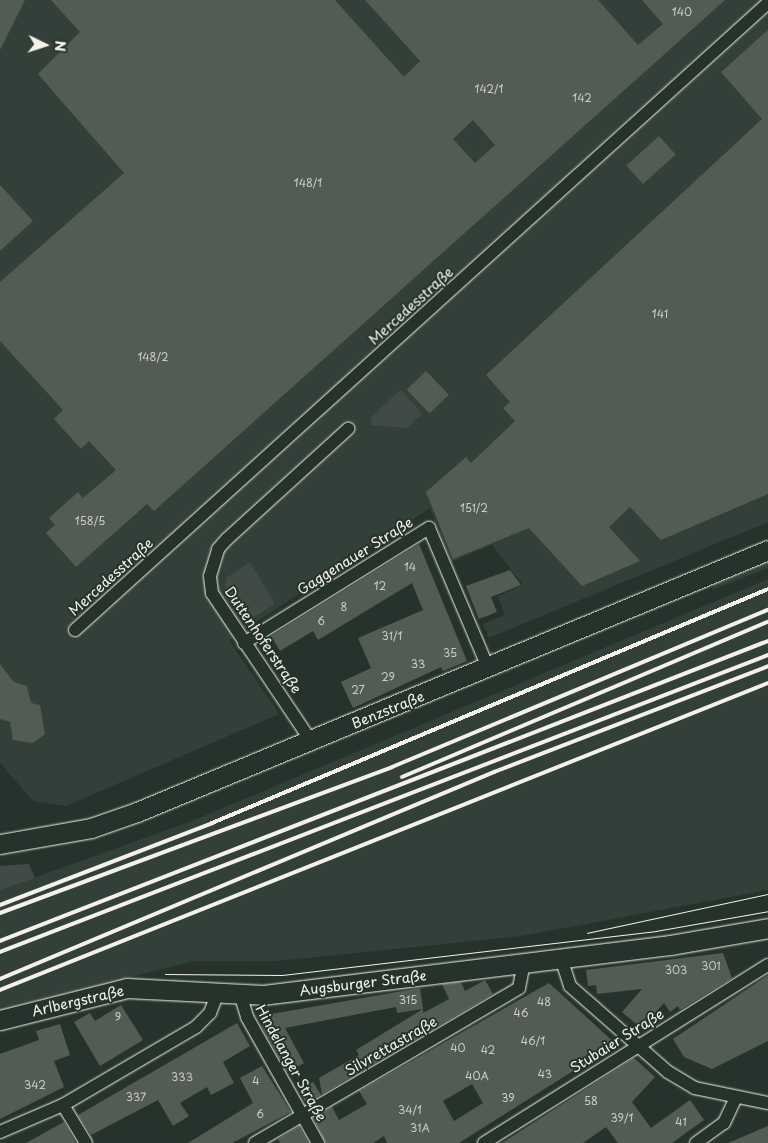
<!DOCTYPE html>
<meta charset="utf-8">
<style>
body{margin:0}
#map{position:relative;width:768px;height:1143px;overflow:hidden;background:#26332d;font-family:"Playpen Sans",sans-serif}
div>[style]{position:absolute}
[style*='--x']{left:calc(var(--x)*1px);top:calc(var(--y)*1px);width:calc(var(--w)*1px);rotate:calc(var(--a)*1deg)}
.built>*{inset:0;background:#333f39}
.green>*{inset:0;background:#414b45}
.building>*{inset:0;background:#525c55;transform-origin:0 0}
.roads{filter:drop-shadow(0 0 1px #f4f1e8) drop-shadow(0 0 1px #f4f1e8)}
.street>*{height:12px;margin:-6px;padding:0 6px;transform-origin:6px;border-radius:6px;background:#26332d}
.secondary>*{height:19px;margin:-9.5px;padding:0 9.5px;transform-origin:9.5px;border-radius:9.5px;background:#26332d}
.tram>*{height:1px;margin:-0.5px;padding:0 0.5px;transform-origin:0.5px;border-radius:0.5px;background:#f4f1e8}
.rail>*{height:4px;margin:-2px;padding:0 2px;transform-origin:2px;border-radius:2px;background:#f4f1e8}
span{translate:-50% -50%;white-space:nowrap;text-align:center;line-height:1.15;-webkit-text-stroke:4px #26332d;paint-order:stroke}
.number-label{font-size:11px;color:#ccccc3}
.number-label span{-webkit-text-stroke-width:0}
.street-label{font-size:14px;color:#f4f1e8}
.north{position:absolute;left:20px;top:20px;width:50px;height:50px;-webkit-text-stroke:4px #26332d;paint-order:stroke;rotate:94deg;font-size:14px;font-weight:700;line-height:20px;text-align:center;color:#f4f1e8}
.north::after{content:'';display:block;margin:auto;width:18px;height:22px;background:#f4f1e8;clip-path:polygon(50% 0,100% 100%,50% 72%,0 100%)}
</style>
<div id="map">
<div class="built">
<div style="clip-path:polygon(0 0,768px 0,768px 522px,489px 638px,483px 624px,505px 615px,498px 596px,523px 585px,492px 545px,451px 562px,430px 508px,229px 640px,279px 714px,66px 806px,33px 801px,0 763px)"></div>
<div style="clip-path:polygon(768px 556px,768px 568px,712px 590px,716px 577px)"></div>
<div style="clip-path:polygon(768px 579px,768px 890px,522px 936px,278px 961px,194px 961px,0 1010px,0 890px,192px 821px)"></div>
</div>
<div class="green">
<div style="clip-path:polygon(401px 389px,422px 414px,407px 428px,371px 425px,371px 417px)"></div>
<div style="clip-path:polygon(250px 562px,275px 604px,245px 623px,225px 590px,226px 578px)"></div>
<div style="clip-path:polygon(29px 864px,35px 878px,0 890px,0 866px)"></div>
</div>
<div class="building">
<div style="clip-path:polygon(0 0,25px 0,0 50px)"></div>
<div style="clip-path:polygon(evenodd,51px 0,335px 0,404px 77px,420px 61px,365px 0,598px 0,638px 45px,663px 24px,642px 0,725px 0,154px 511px,147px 504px,76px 567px,46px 533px,55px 525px,49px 518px,78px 492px,83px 498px,116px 470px,89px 441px,81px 449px,54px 419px,63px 410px,0 341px,0 282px,124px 173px,38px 74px,80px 32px,51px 0,473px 120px,495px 145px,475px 163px,453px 139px,473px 120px)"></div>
<div style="clip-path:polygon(768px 30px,768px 494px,661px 540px,630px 507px,609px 527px,640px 561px,582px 586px,529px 528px,453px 559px,426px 492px,466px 457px,471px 463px,515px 421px,503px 408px,510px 402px,486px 375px,762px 119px,721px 72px)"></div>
<div style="left:659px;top:136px;width:25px;height:44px;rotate:48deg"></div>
<div style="clip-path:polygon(0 185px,33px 221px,0 251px)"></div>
<div style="left:426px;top:371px;width:33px;height:27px;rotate:46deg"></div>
<div style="clip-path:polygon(419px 544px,467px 661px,443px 671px,441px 667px,353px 708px,341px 682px,371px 668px,358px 638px,423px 610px,412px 583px,318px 640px,313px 631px,280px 651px,271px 636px)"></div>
<div style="clip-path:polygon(510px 570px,521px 585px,491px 597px,497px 612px,479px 619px,466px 586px)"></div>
<div style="clip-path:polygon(0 664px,14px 682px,27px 686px,31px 703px,40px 705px,45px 734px,33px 743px,13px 740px,10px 722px,0 719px)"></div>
<div style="clip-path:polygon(723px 953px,732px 978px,680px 1010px,678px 1006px,670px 1012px,664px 1003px,641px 1028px,622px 1012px,642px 989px,597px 994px,596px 985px,588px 986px,586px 970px)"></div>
<div style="clip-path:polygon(768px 975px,768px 1041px,712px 1069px,684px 1057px,673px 1039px)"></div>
<div style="clip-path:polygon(485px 980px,493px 994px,322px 1094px,319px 1078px,359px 1055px,356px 1050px,423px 1009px,423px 1013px,449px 999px,442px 984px,461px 982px,465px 991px)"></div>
<div style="clip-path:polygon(evenodd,549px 983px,616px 1044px,459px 1143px,387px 1143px,384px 1136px,373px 1143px,326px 1143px,313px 1118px,332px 1107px,339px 1120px,367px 1104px,359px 1091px,549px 983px,472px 1084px,483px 1103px,454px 1121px,443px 1101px,472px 1084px)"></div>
<div style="clip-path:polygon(420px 988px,423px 1009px,397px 1013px,396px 1007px,285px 1028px,304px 1063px,287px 1072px,263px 1028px,260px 1016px)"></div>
<div style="clip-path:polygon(121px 1005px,143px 1040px,100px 1066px,74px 1022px,90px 1013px,95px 1021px)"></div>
<div style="clip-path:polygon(237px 1023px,250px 1046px,223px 1062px,234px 1083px,211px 1095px,207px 1087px,180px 1103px,189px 1116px,173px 1126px,158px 1100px,91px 1135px,78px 1115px)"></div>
<div style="clip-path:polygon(60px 1024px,70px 1055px,54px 1061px,64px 1087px,0 1119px,0 1054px,39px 1040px,36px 1031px)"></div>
<div style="clip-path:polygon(634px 1058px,655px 1077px,632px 1102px,651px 1128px,690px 1100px,704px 1120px,672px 1143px,618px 1143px,606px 1127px,583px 1143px,502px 1143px)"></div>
<div style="clip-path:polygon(262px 1066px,291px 1112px,232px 1143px,188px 1143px,253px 1103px,240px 1078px)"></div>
<div style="left:313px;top:1082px;width:15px;height:17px;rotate:58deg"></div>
<div style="clip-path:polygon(64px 1122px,76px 1143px,26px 1143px)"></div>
<div style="clip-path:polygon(299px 1126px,309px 1143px,280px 1143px,278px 1139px)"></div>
<div style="clip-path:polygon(768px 1126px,768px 1143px,728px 1143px)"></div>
</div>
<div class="roads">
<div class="street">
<div style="--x:75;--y:630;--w:935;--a:-42.14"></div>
<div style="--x:244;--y:643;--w:218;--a:-31.9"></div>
<div style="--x:429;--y:528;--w:152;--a:67.1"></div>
<div style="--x:311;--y:741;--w:178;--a:-123.8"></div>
<div style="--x:212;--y:593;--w:17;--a:-97"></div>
<div style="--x:210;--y:576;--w:28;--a:-73"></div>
<div style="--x:218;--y:549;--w:13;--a:-48"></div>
<div style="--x:227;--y:539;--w:164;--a:-42.3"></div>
<div style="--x:561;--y:958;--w:29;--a:72"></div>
<div style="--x:570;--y:986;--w:130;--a:41.3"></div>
<div style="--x:668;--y:1072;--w:31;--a:31"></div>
<div style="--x:695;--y:1088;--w:75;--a:11.6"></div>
<div style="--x:241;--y:997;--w:21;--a:73"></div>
<div style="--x:247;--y:1017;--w:145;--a:60.6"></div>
<div style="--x:63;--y:1105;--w:44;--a:58.8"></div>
<div style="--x:0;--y:1132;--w:69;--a:-23.2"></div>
<div style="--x:63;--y:1105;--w:154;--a:-30.4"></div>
<div style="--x:196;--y:1027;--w:20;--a:-45"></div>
<div style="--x:210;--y:1013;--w:19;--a:-69"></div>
<div style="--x:255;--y:1143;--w:306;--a:-30.4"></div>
<div style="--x:519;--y:988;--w:26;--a:-79"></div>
<div style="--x:484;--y:1143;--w:335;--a:-32.1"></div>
<div style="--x:696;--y:1143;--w:34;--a:-36"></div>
<div style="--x:724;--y:1123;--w:26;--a:-65"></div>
</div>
<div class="secondary">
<div style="--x:0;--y:844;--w:92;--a:-10"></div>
<div style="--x:91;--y:828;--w:49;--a:-19.2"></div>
<div style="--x:137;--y:812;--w:683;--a:-22.55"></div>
<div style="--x:0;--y:1020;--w:131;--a:-14.1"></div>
<div style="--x:127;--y:988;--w:136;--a:2.9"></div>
<div style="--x:263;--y:995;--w:410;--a:-7"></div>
<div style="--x:670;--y:945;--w:99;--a:-9.8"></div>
</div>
</div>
<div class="tram">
<div style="--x:587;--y:933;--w:185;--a:-12.2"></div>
<div style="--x:165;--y:974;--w:117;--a:0.5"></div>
<div style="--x:282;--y:975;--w:377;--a:-6.7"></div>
<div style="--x:656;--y:931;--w:114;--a:-10.1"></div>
</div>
<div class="rail">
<div style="--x:402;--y:777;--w:397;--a:-23"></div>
<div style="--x:0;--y:905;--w:227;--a:-21.1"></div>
<div style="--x:212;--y:823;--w:603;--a:-22.82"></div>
<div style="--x:0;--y:913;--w:418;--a:-20.4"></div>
<div style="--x:392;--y:767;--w:407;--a:-22.7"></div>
<div style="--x:0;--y:941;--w:825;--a:-21.34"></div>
<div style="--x:0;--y:952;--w:823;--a:-21.14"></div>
<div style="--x:0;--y:979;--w:536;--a:-22.74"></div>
<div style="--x:494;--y:772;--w:294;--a:-21.1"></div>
<div style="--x:0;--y:990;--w:827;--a:-21.79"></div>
</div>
<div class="number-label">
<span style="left:682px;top:12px">140</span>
<span style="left:489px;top:89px">142/1</span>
<span style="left:582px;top:98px">142</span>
<span style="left:308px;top:183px">148/1</span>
<span style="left:660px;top:314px">141</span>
<span style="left:153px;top:357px">148/2</span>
<span style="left:474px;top:508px">151/2</span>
<span style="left:90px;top:521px">158/5</span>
<span style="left:410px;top:567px">14</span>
<span style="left:380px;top:586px">12</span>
<span style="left:344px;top:607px">8</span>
<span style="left:321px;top:621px">6</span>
<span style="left:392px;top:636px">31/1</span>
<span style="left:450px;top:653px">35</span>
<span style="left:418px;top:664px">33</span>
<span style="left:388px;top:677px">29</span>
<span style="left:358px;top:690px">27</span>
<span style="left:711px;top:966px">301</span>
<span style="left:676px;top:970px">303</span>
<span style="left:408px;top:1000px">315</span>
<span style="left:544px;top:1002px">48</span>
<span style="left:521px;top:1013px">46</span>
<span style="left:118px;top:1017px">9</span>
<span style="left:533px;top:1041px">46/1</span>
<span style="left:458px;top:1048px">40</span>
<span style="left:488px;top:1050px">42</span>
<span style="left:545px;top:1074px">43</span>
<span style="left:477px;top:1076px">40A</span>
<span style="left:182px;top:1077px">333</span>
<span style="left:256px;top:1081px">4</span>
<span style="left:35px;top:1085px">342</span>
<span style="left:136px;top:1097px">337</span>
<span style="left:508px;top:1098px">39</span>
<span style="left:591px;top:1101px">58</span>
<span style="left:410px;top:1110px">34/1</span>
<span style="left:260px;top:1114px">6</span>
<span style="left:622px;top:1118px">39/1</span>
<span style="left:681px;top:1122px">41</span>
<span style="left:420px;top:1128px">31A</span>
</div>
<div class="street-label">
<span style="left:411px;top:306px;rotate:-42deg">Mercedesstraße</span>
<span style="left:355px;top:556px;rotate:-32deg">Gaggenauer Straße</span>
<span style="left:111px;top:577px;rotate:-42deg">Mercedesstraße</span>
<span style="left:263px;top:640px;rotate:56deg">Duttenhoferstraße</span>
<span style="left:388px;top:710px;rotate:-22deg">Benzstraße</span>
<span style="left:363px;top:983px;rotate:-7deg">Augsburger Straße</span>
<span style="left:78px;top:1001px;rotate:-13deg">Arlbergstraße</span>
<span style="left:617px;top:1041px;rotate:-32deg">Stubaier Straße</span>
<span style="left:391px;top:1046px;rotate:-30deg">Silvrettastraße</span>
<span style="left:291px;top:1063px;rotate:61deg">Hindelanger Straße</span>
</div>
<div class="north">N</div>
</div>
